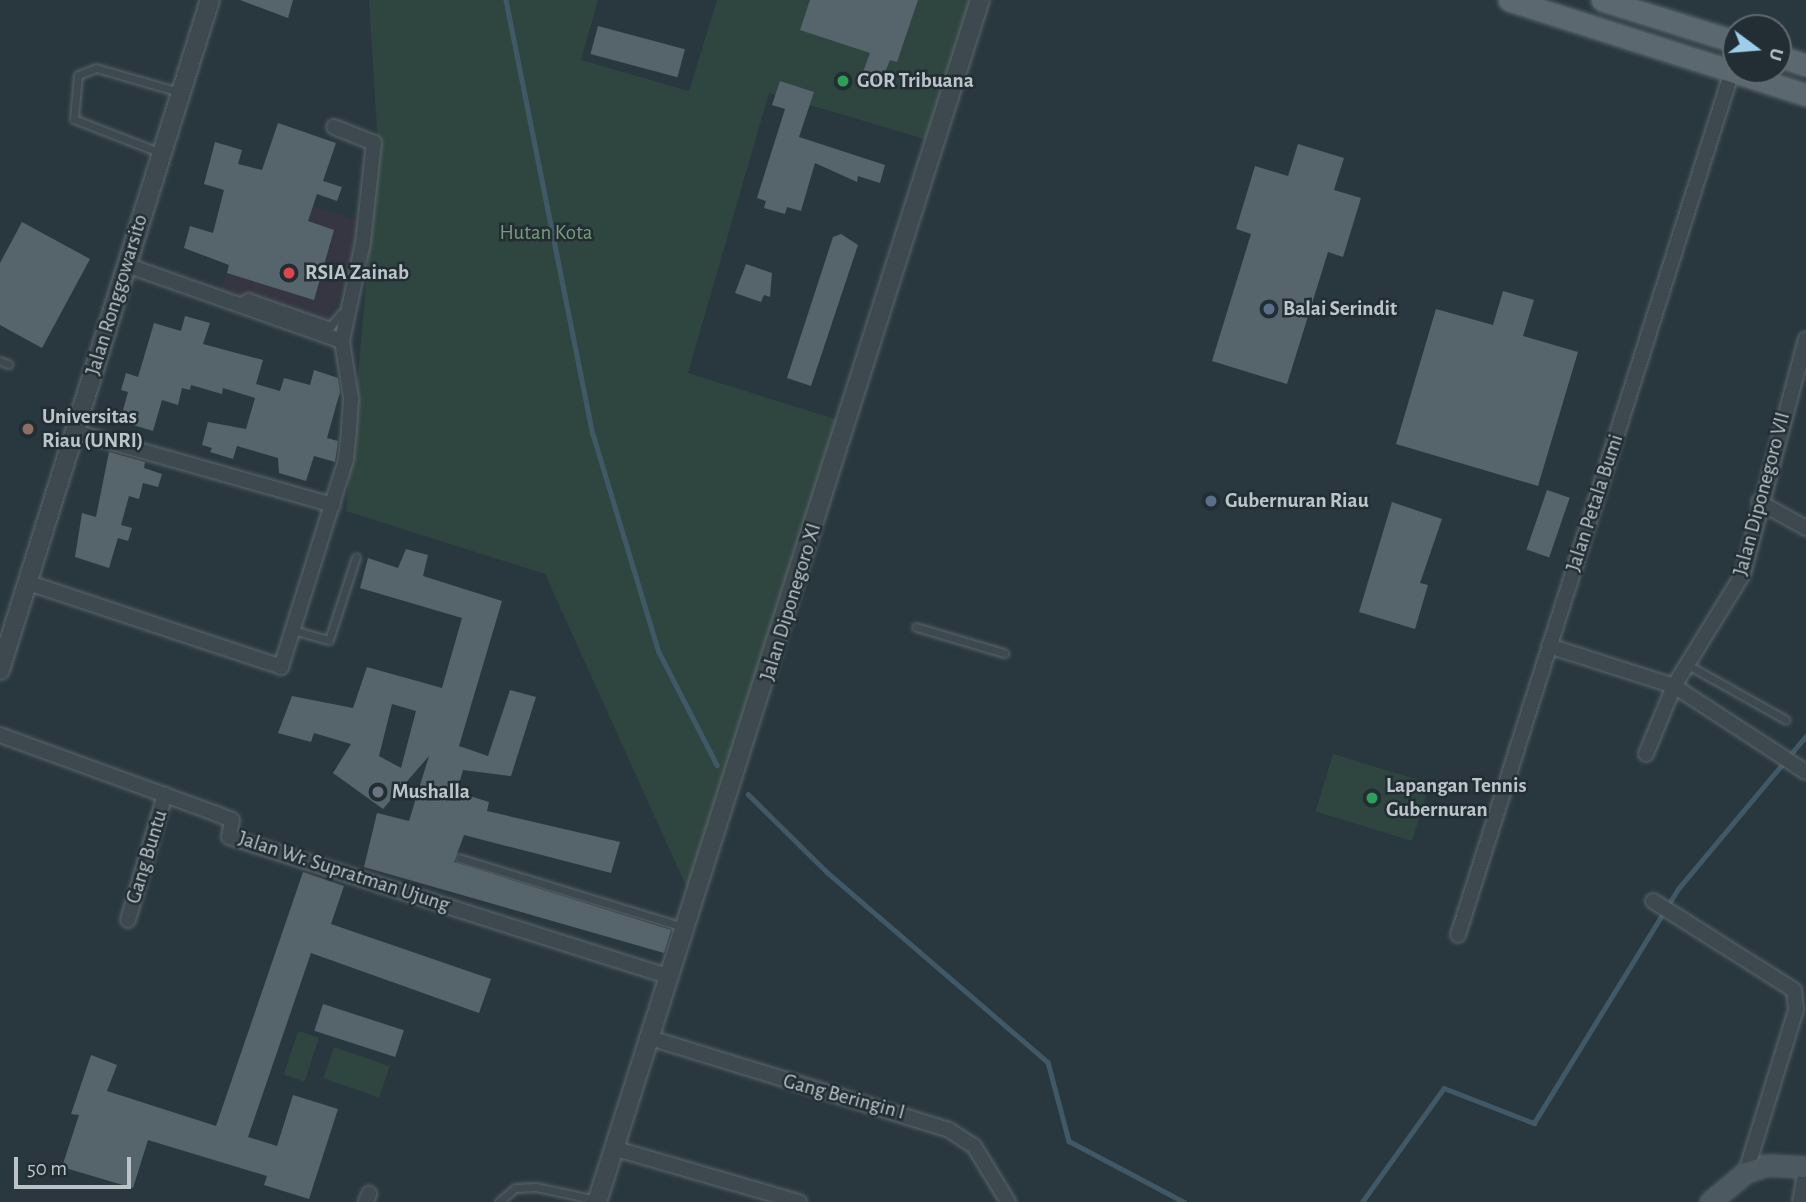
<!DOCTYPE html>
<style>
body{margin:0}
#map{position:relative;width:1806px;height:1202px;overflow:hidden;background:#29383f;font-family:"Alegreya Sans",sans-serif}
div>[style]{position:absolute}
[style*='--x']{left:calc(var(--x)*1px);top:calc(var(--y)*1px);width:calc(var(--w)*1px);rotate:calc(var(--a)*1deg)}
.medical>*{inset:0;background:#353641;transform-origin:0 0}
.green>*{inset:0;background:#2f4540;transform-origin:0 0}
.stream>*{height:4.5px;margin:-2.25px;padding:0 2.25px;transform-origin:2.25px;border-radius:2.25px;background:#415966}
.building>*{inset:0;background:#55656b;transform-origin:0 0}
.roads{filter:drop-shadow(0 0 2px #5b676c) drop-shadow(0 0 2px #5b676c)}
.service>*{height:7px;margin:-3.5px;padding:0 3.5px;transform-origin:3.5px;border-radius:3.5px;background:#3d494f}
.minor>*{height:14px;margin:-7px;padding:0 7px;transform-origin:7px;border-radius:7px;background:#3d494f}
.tertiary>*{height:18px;margin:-9px;padding:0 9px;transform-origin:9px;border-radius:9px;background:#3d494f}
.secondary>*{height:19px;margin:-9.5px;padding:0 9.5px;transform-origin:9.5px;border-radius:9.5px;background:#4c5961}
.primary>*{height:21px;margin:-10.5px;padding:0 10.5px;transform-origin:10.5px;border-radius:10.5px;background:#5c686f}
.dots>*{width:19px;height:19px;translate:-50% -50%;box-sizing:border-box;border:4px solid #222e34;border-radius:50%}
span{translate:-50% -50%;white-space:nowrap;text-align:center;line-height:1.15;-webkit-text-stroke:5px #222e34;paint-order:stroke}
.poi-label{font-size:21px;color:#bac4c9;font-weight:700}
.left{translate:0 -50%;text-align:left}
.park-label{font-size:21px;color:#7b9c7b}
.street-label{font-size:21px;color:#bac4c9}
.north{position:absolute;left:1722px;top:14px;width:70px;height:70px;box-sizing:border-box;background:#222e34;border:2px solid #5f6a70;border-radius:50%;rotate:106deg;font-size:19px;font-weight:700;line-height:28px;text-align:center;color:#bac4c9}
.north::after{content:'';display:block;margin:auto;width:24px;height:32px;background:#9cceec;clip-path:polygon(50% 0,100% 100%,50% 72%,0 100%)}
.scale{position:absolute;left:14px;top:1157px;width:117px;height:32px;box-sizing:border-box;border:4px solid #bac4c9;border-top:0;padding-left:9px;font-size:21px;line-height:24px;white-space:nowrap;color:#bac4c9;-webkit-text-stroke:5px #222e34;paint-order:stroke}
</style>
<div id="map">
<div class="medical">
<div style="left:252px;top:188px;width:115px;height:112px;rotate:17deg"></div>
</div>
<div class="green">
<div style="clip-path:polygon(369px 0,598px 0,581px 60px,689px 91px,717px 0,980px 0,935px 142px,769px 93px,688px 373px,848px 423px,692px 899px,545px 574px,346px 511px,378px 146px)"></div>
<div style="left:1333px;top:754px;width:101px;height:60px;rotate:17deg"></div>
<div style="left:298px;top:1031px;width:22px;height:46px;rotate:18deg"></div>
<div style="left:334px;top:1047px;width:59px;height:33px;rotate:19deg"></div>
</div>
<div class="stream">
<div style="--x:506;--y:0;--w:443;--a:78.7"></div>
<div style="--x:593;--y:434;--w:228;--a:73.2"></div>
<div style="--x:659;--y:652;--w:127;--a:62.8"></div>
<div style="--x:748;--y:794;--w:112;--a:44.6"></div>
<div style="--x:828;--y:873;--w:290;--a:40.7"></div>
<div style="--x:1048;--y:1062;--w:82;--a:75.1"></div>
<div style="--x:1069;--y:1141;--w:130;--a:27.9"></div>
<div style="--x:1362;--y:1202;--w:140;--a:-54.3"></div>
<div style="--x:1444;--y:1088;--w:97;--a:21.3"></div>
<div style="--x:1534;--y:1123;--w:275;--a:-58.4"></div>
<div style="--x:1678;--y:889;--w:199;--a:-50.1"></div>
</div>
<div class="building">
<div style="clip-path:polygon(240px 0,293px 0,288px 18px)"></div>
<div style="clip-path:polygon(810px 0,918px 0,897px 62px,890px 60px,879px 87px,860px 80px,870px 53px,800px 30px)"></div>
<div style="left:598px;top:26px;width:90px;height:29px;rotate:15deg"></div>
<div style="clip-path:polygon(780px 81px,814px 92px,799px 137px,885px 165px,880px 183px,858px 176px,857px 182px,815px 163px,801px 211px,787px 207px,785px 214px,764px 208px,766px 201px,757px 198px,785px 109px,772px 105px)"></div>
<div style="clip-path:polygon(278px 123px,336px 143px,323px 181px,342px 187px,337px 201px,317px 194px,308px 221px,334px 230px,314px 300px,227px 273px,229px 265px,184px 248px,190px 226px,213px 233px,224px 190px,204px 184px,215px 142px,242px 150px,238px 164px,262px 170px)"></div>
<div style="clip-path:polygon(1298px 144px,1344px 158px,1334px 190px,1361px 198px,1343px 257px,1328px 252px,1287px 384px,1212px 361px,1251px 234px,1236px 229px,1255px 166px,1288px 176px)"></div>
<div style="clip-path:polygon(22px 222px,90px 259px,42px 348px,0 325px,0 263px)"></div>
<div style="clip-path:polygon(841px 234px,858px 245px,811px 386px,787px 378px,833px 237px)"></div>
<div style="clip-path:polygon(746px 264px,772px 273px,770px 297px,764px 295px,761px 302px,735px 293px)"></div>
<div style="clip-path:polygon(1503px 291px,1534px 300px,1523px 336px,1578px 352px,1538px 486px,1396px 444px,1436px 309px,1493px 325px)"></div>
<div style="clip-path:polygon(185px 316px,210px 323px,203px 344px,263px 360px,256px 384px,280px 391px,284px 378px,310px 385px,314px 370px,338px 378px,340px 392px,327px 438px,338px 441px,335px 462px,314px 456px,306px 481px,279px 473px,278px 458px,237px 446px,233px 459px,210px 452px,212px 448px,202px 445px,208px 422px,246px 429px,255px 398px,223px 388px,222px 394px,191px 385px,190px 390px,182px 388px,178px 405px,162px 400px,153px 431px,120px 421px,128px 392px,121px 390px,126px 373px,138px 377px,154px 323px,181px 331px)"></div>
<div style="clip-path:polygon(109px 452px,145px 462px,144px 468px,162px 474px,158px 487px,143px 483px,139px 499px,129px 496px,121px 525px,132px 528px,128px 541px,118px 538px,109px 568px,75px 557px,82px 513px,96px 517px)"></div>
<div style="left:1547px;top:490px;width:24px;height:63px;rotate:19deg"></div>
<div style="clip-path:polygon(1392px 502px,1442px 519px,1420px 583px,1428px 585px,1415px 629px,1359px 612px)"></div>
<div style="clip-path:polygon(evenodd,406px 549px,428px 555px,423px 576px,502px 601px,459px 746px,488px 756px,510px 690px,536px 697px,511px 776px,463px 770px,457px 792px,489px 802px,487px 811px,620px 842px,611px 873px,464px 835px,454px 862px,671px 930px,664px 953px,364px 867px,377px 813px,409px 821px,429px 756px,383px 809px,333px 773px,351px 744px,314px 733px,311px 742px,278px 733px,292px 696px,353px 708px,367px 667px,442px 688px,462px 618px,360px 588px,368px 558px,398px 568px,406px 549px,392px 704px,416px 711px,401px 768px,379px 756px,392px 704px)"></div>
<div style="clip-path:polygon(303px 872px,344px 886px,331px 924px,491px 979px,479px 1013px,311px 953px,248px 1137px,277px 1146px,293px 1095px,338px 1109px,309px 1199px,264px 1185px,267px 1176px,148px 1140px,133px 1188px,62px 1167px,79px 1115px,71px 1114px,91px 1055px,117px 1065px,107px 1091px,216px 1126px)"></div>
<div style="left:323px;top:1004px;width:85px;height:28px;rotate:18deg"></div>
</div>
<div class="roads">
<div class="service">
<div style="--x:161;--y:153;--w:93;--a:-158.7"></div>
<div style="--x:74;--y:119;--w:44;--a:-84.8"></div>
<div style="--x:78;--y:75;--w:19;--a:-21"></div>
<div style="--x:96;--y:68;--w:86;--a:16.1"></div>
<div style="--x:237;--y:303;--w:13;--a:-29"></div>
<div style="--x:248;--y:297;--w:88;--a:19.3"></div>
<div style="--x:331;--y:326;--w:16;--a:-52"></div>
<div style="--x:0;--y:361;--w:9;--a:21"></div>
<div style="--x:916;--y:627;--w:92;--a:16.5"></div>
<div style="--x:293;--y:630;--w:37;--a:16"></div>
<div style="--x:329;--y:640;--w:87;--a:-72"></div>
<div style="--x:1688;--y:665;--w:112;--a:29.3"></div>
<div style="--x:459;--y:858;--w:234;--a:17.1"></div>
<div style="--x:499;--y:1202;--w:21;--a:-41"></div>
<div style="--x:515;--y:1188;--w:21;--a:-3"></div>
<div style="--x:536;--y:1187;--w:61;--a:12.2"></div>
</div>
<div class="minor">
<div style="--x:126;--y:265;--w:229;--a:19.4"></div>
<div style="--x:75;--y:432;--w:268;--a:15.8"></div>
<div style="--x:1759;--y:502;--w:54;--a:29"></div>
<div style="--x:29;--y:583;--w:266;--a:18.4"></div>
<div style="--x:281;--y:667;--w:218;--a:-72.6"></div>
<div style="--x:346;--y:459;--w:30;--a:-84"></div>
<div style="--x:349;--y:429;--w:31;--a:-86"></div>
<div style="--x:351;--y:398;--w:58;--a:-99"></div>
<div style="--x:342;--y:341;--w:101;--a:-78"></div>
<div style="--x:363;--y:242;--w:100;--a:-83.7"></div>
<div style="--x:374;--y:143;--w:43;--a:-158.2"></div>
<div style="--x:1549;--y:646;--w:131;--a:17.7"></div>
<div style="--x:1674;--y:686;--w:158;--a:33.1"></div>
<div style="--x:0;--y:735;--w:231;--a:20"></div>
<div style="--x:217;--y:814;--w:16;--a:22"></div>
<div style="--x:232;--y:820;--w:17;--a:100"></div>
<div style="--x:229;--y:837;--w:460;--a:17.6"></div>
<div style="--x:1646;--y:754;--w:74;--a:-67.6"></div>
<div style="--x:1674;--y:686;--w:132;--a:-58.4"></div>
<div style="--x:1743;--y:574;--w:243;--a:-75"></div>
<div style="--x:1653;--y:901;--w:167;--a:32.3"></div>
<div style="--x:1794;--y:990;--w:20;--a:84"></div>
<div style="--x:1796;--y:1010;--w:170;--a:107.2"></div>
<div style="--x:128;--y:920;--w:131;--a:-73.6"></div>
<div style="--x:1458;--y:935;--w:906;--a:-72.4"></div>
<div style="--x:647;--y:1037;--w:316;--a:17.1"></div>
<div style="--x:949;--y:1130;--w:30;--a:33"></div>
<div style="--x:974;--y:1146;--w:66;--a:58.7"></div>
<div style="--x:613;--y:1148;--w:194;--a:16.2"></div>
<div style="--x:366;--y:1202;--w:9;--a:-69"></div>
<div style="--x:1800;--y:1202;--w:36;--a:-80"></div>
</div>
<div class="tertiary">
<div style="--x:0;--y:670;--w:702;--a:-72.6"></div>
<div style="--x:597;--y:1202;--w:1262;--a:-72.33"></div>
</div>
<div class="secondary">
<div style="--x:1710;--y:1202;--w:47;--a:-39.8"></div>
<div style="--x:1746;--y:1172;--w:22;--a:-18"></div>
<div style="--x:1767;--y:1165;--w:39;--a:3"></div>
</div>
<div class="primary">
<div style="--x:1509;--y:0;--w:312;--a:17.7"></div>
<div style="--x:1602;--y:0;--w:140;--a:17.4"></div>
<div style="--x:1778;--y:56;--w:29;--a:18"></div>
</div>
</div>
<div class="dots">
<div style="left:843px;top:81px;background:#2e9e5b"></div>
<div style="left:289px;top:273px;background:#e0444e"></div>
<div style="left:1269px;top:309px;background:#5c6f8a"></div>
<div style="left:28px;top:429px;background:#8d6e63"></div>
<div style="left:1211px;top:501px;background:#5c6f8a"></div>
<div style="left:378px;top:792px;background:#6b7280"></div>
<div style="left:1372px;top:798px;background:#2e9e5b"></div>
</div>
<div class="poi-label">
<span class="left" style="left:857px;top:81px">GOR Tribuana</span>
<span class="left" style="left:305px;top:273px">RSIA Zainab</span>
<span class="left" style="left:1283px;top:309px">Balai Serindit</span>
<span class="left" style="left:42px;top:429px">Universitas<br>Riau (UNRI)</span>
<span class="left" style="left:1225px;top:501px">Gubernuran Riau</span>
<span class="left" style="left:1386px;top:798px">Lapangan Tennis<br>Gubernuran</span>
<span class="left" style="left:392px;top:792px">Mushalla</span>
</div>
<div class="park-label">
<span style="left:546px;top:233px">Hutan Kota</span>
</div>
<div class="street-label">
<span style="left:117px;top:295px;rotate:-73deg">Jalan Ronggowarsito</span>
<span style="left:1762px;top:494px;rotate:-75deg">Jalan Diponegoro VII</span>
<span style="left:1595px;top:503px;rotate:-72deg">Jalan Petala Bumi</span>
<span style="left:791px;top:602px;rotate:-73deg">Jalan Diponegoro XI</span>
<span style="left:147px;top:857px;rotate:-73deg">Gang Buntu</span>
<span style="left:344px;top:872px;rotate:18deg">Jalan Wr. Supratman Ujung</span>
<span style="left:844px;top:1097px;rotate:15deg">Gang Beringin I</span>
</div>
<div class="north">U</div>
<div class="scale">50 m</div>
</div>
